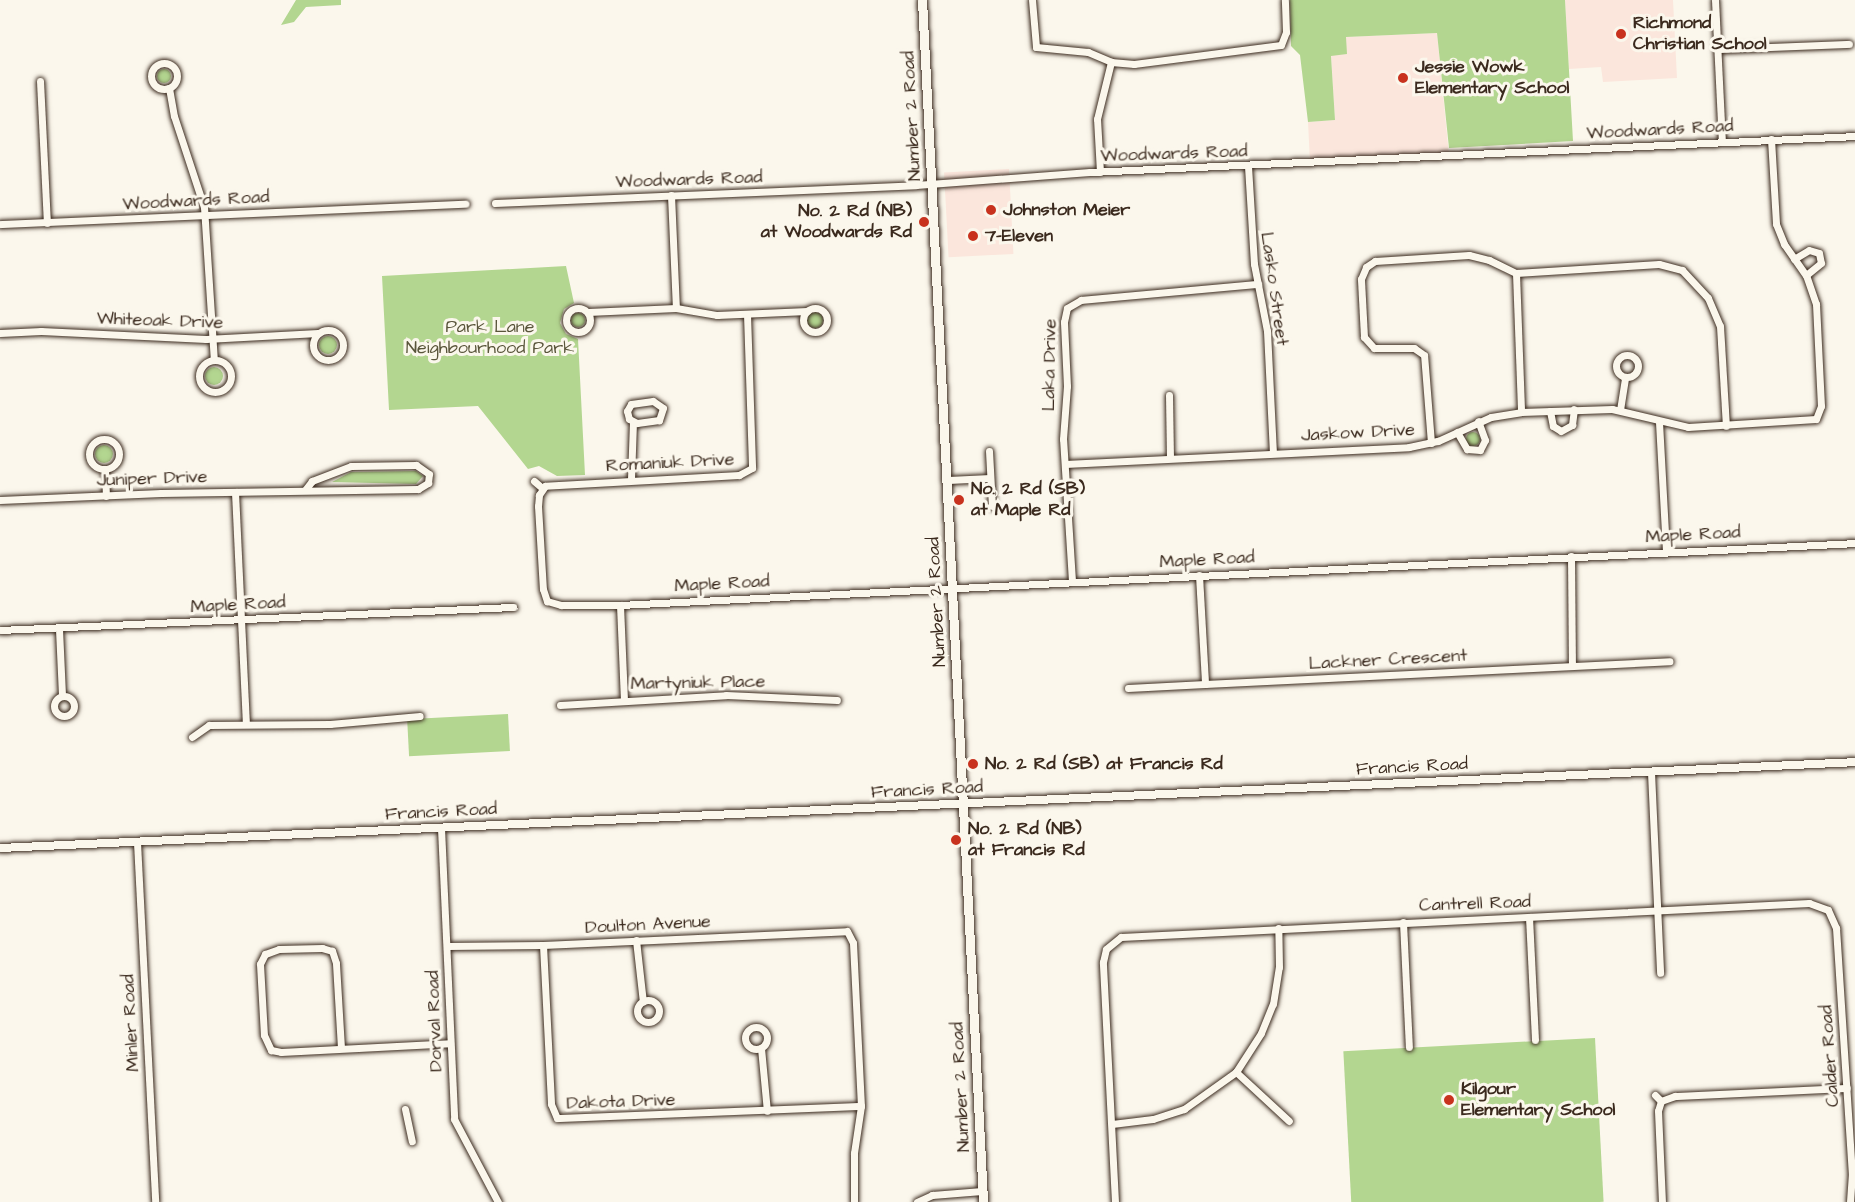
<!DOCTYPE html>
<style>
body{margin:0}
#map{position:relative;width:1855px;height:1202px;overflow:hidden;background:#fbf7ec;font-family:"Architects Daughter",sans-serif}
div>[style]{position:absolute}
[style*='--x']{left:calc(var(--x)*1px);top:calc(var(--y)*1px);width:calc(var(--w)*1px);rotate:calc(var(--a)*1deg)}
.built>*{inset:0;background:#fbe6dc;transform-origin:0 0}
.green>*{inset:0;background:#b3d690;transform-origin:0 0}
.round{border-radius:50%}
.roads{filter:drop-shadow(0 0 2px #3b2a1e) drop-shadow(0 0 2px #3b2a1e)}
.minor>*{height:7px;margin:-3.5px;padding:0 3.5px;transform-origin:3.5px;border-radius:3.5px;background:#fbf7ec}
.minor>.ring{margin:-3.5px;padding:0;box-sizing:content-box;background:none;border:7px solid #fbf7ec;border-radius:50%}
.tertiary>*{height:8px;margin:-4px;padding:0 4px;transform-origin:4px;border-radius:4px;background:#fbf7ec}
.secondary>*{height:9px;margin:-4.5px;padding:0 4.5px;transform-origin:4.5px;border-radius:4.5px;background:#fbf7ec}
.dots>*{width:16px;height:16px;translate:-50% -50%;box-sizing:border-box;border:3px solid #fbf7ec;border-radius:50%}
span{translate:-50% -50%;white-space:nowrap;text-align:center;line-height:1.15;-webkit-text-stroke:6px #fbf7ec;paint-order:stroke}
.poi-label{font-size:18px;color:#3b2a1e;font-weight:700}
.left{translate:0 -50%;text-align:left}
.right{translate:-100% -50%;text-align:right}
.street-label{font-size:18px;color:#3b2a1e}
.park-label{font-size:18px;color:#59553a}
</style>
<div id="map">
<div class="built">
<div style="clip-path:polygon(1565px 0,1673px 0,1677px 78px,1603px 82px,1601px 67px,1569px 69px)"></div>
<div style="clip-path:polygon(1437px 33px,1449px 155px,1310px 162px,1308px 122px,1335px 120px,1331px 55px,1346px 37px)"></div>
<div style="left:1009px;top:169px;width:85px;height:65px;rotate:87deg"></div>
</div>
<div class="green">
<div style="clip-path:polygon(296px 0,341px 0,341px 5px,306px 7px,294px 22px,281px 25px)"></div>
<div style="clip-path:polygon(1290px 0,1565px 0,1573px 141px,1449px 148px,1437px 33px,1346px 37px,1347px 54px,1331px 56px,1335px 120px,1308px 122px,1300px 55px,1291px 46px)"></div>
<div class="round" style="left:157px;top:69px;width:14px;height:14px"></div>
<div style="clip-path:polygon(566px 266px,574px 303px,564px 309px,560px 323px,566px 334px,578px 339px,585px 475px,557px 476px,539px 466px,528px 469px,478px 406px,389px 410px,382px 276px)"></div>
<div class="round" style="left:807px;top:312px;width:16px;height:16px"></div>
<div class="round" style="left:571px;top:313px;width:14px;height:14px"></div>
<div class="round" style="left:319px;top:336px;width:18px;height:18px"></div>
<div class="round" style="left:205px;top:367px;width:18px;height:18px"></div>
<div class="round" style="left:1466px;top:432px;width:14px;height:14px"></div>
<div class="round" style="left:95px;top:445px;width:18px;height:18px"></div>
<div style="clip-path:polygon(416px 471px,423px 476px,416px 484px,332px 482px,351px 472px)"></div>
<div style="left:508px;top:714px;width:37px;height:101px;rotate:87deg"></div>
<div style="left:1595px;top:1038px;width:164px;height:252px;rotate:87deg"></div>
</div>
<div class="roads">
<div class="minor">
<div style="--x:1032;--y:0;--w:47;--a:85.1"></div>
<div style="--x:1036;--y:47;--w:52;--a:5.5"></div>
<div style="--x:1088;--y:52;--w:25;--a:23"></div>
<div style="--x:1111;--y:62;--w:23;--a:5"></div>
<div style="--x:1134;--y:64;--w:148;--a:-7.4"></div>
<div style="--x:1281;--y:45;--w:14;--a:-69"></div>
<div style="--x:1286;--y:32;--w:32;--a:-92"></div>
<div style="--x:1715;--y:0;--w:142;--a:87.2"></div>
<div style="--x:1717;--y:49;--w:132;--a:-2.2"></div>
<div class="ring" style="left:151px;top:63px;width:19px;height:19px"></div>
<div style="--x:40;--y:81;--w:142;--a:87.2"></div>
<div style="--x:169;--y:88;--w:28;--a:80"></div>
<div style="--x:174;--y:116;--w:96;--a:71.8"></div>
<div style="--x:204;--y:207;--w:153;--a:86.3"></div>
<div style="--x:1771;--y:139;--w:85;--a:86.6"></div>
<div style="--x:1776;--y:224;--w:22;--a:68"></div>
<div style="--x:1784;--y:244;--w:38;--a:55"></div>
<div style="--x:1806;--y:275;--w:31;--a:71"></div>
<div style="--x:1816;--y:304;--w:102;--a:87.2"></div>
<div style="--x:1821;--y:406;--w:14;--a:111"></div>
<div style="--x:1248;--y:166;--w:98;--a:86.5"></div>
<div style="--x:1254;--y:264;--w:68;--a:79"></div>
<div style="--x:1267;--y:331;--w:121;--a:87.2"></div>
<div style="--x:1100;--y:172;--w:53;--a:-93.2"></div>
<div style="--x:1097;--y:119;--w:59;--a:-76.2"></div>
<div style="--x:671;--y:195;--w:113;--a:87.5"></div>
<div style="--x:495;--y:203;--w:421;--a:-2.4"></div>
<div style="--x:916;--y:185;--w:174;--a:-4.3"></div>
<div style="--x:1090;--y:172;--w:766;--a:-2.69"></div>
<div style="--x:0;--y:224;--w:466;--a:-2.5"></div>
<div style="--x:1794;--y:259;--w:17;--a:-31"></div>
<div style="--x:1809;--y:250;--w:10;--a:17"></div>
<div style="--x:1819;--y:253;--w:10;--a:79"></div>
<div style="--x:1821;--y:263;--w:19;--a:141"></div>
<div style="--x:1516;--y:273;--w:139;--a:87.9"></div>
<div class="ring" style="left:566px;top:308px;width:17px;height:17px"></div>
<div class="ring" style="left:803px;top:308px;width:17px;height:17px"></div>
<div style="--x:588;--y:312;--w:88;--a:-2.6"></div>
<div style="--x:676;--y:308;--w:42;--a:9.7"></div>
<div style="--x:717;--y:315;--w:90;--a:-2.5"></div>
<div style="--x:747;--y:314;--w:154;--a:88.1"></div>
<div style="--x:752;--y:468;--w:15;--a:152"></div>
<div style="--x:739;--y:475;--w:194;--a:176.8"></div>
<div style="--x:545;--y:486;--w:11;--a:124"></div>
<div style="--x:539;--y:495;--w:11;--a:95"></div>
<div style="--x:538;--y:506;--w:83;--a:86.6"></div>
<div style="--x:543;--y:589;--w:13;--a:72"></div>
<div style="--x:547;--y:601;--w:15;--a:16"></div>
<div style="--x:561;--y:605;--w:59;--a:0"></div>
<div style="--x:620;--y:605;--w:1237;--a:-2.87"></div>
<div class="ring" style="left:313px;top:330px;width:23px;height:23px"></div>
<div style="--x:0;--y:333;--w:41;--a:-2.8"></div>
<div style="--x:41;--y:331;--w:165;--a:2.8"></div>
<div style="--x:206;--y:339;--w:112;--a:-3.1"></div>
<div class="ring" style="left:1616px;top:355px;width:15px;height:15px"></div>
<div class="ring" style="left:199px;top:360px;width:25px;height:25px"></div>
<div style="--x:1169;--y:395;--w:63;--a:89.1"></div>
<div style="--x:653;--y:401;--w:12;--a:35"></div>
<div style="--x:663;--y:408;--w:13;--a:108"></div>
<div style="--x:659;--y:420;--w:22;--a:172"></div>
<div style="--x:637;--y:423;--w:9;--a:-153"></div>
<div style="--x:629;--y:419;--w:8;--a:-104"></div>
<div style="--x:627;--y:411;--w:8;--a:-60"></div>
<div style="--x:631;--y:404;--w:22;--a:-8"></div>
<div style="--x:1620;--y:410;--w:33;--a:-81"></div>
<div style="--x:1550;--y:411;--w:15;--a:79"></div>
<div style="--x:1553;--y:426;--w:9;--a:32"></div>
<div style="--x:1561;--y:431;--w:13;--a:-29"></div>
<div style="--x:1572;--y:425;--w:16;--a:-83"></div>
<div style="--x:1659;--y:422;--w:130;--a:86.9"></div>
<div style="--x:1457;--y:432;--w:20;--a:60"></div>
<div style="--x:1467;--y:449;--w:13;--a:4"></div>
<div style="--x:1480;--y:450;--w:11;--a:-63"></div>
<div style="--x:1485;--y:440;--w:20;--a:-110"></div>
<div class="ring" style="left:89px;top:439px;width:23px;height:23px"></div>
<div style="--x:1431;--y:443;--w:88;--a:-94.5"></div>
<div style="--x:1424;--y:355;--w:12;--a:-145"></div>
<div style="--x:1414;--y:348;--w:40;--a:180"></div>
<div style="--x:1374;--y:348;--w:15;--a:-132"></div>
<div style="--x:1364;--y:337;--w:58;--a:-93"></div>
<div style="--x:1361;--y:279;--w:13;--a:-67"></div>
<div style="--x:1366;--y:267;--w:11;--a:-34"></div>
<div style="--x:1375;--y:261;--w:94;--a:-3.7"></div>
<div style="--x:1469;--y:255;--w:21;--a:14"></div>
<div style="--x:1489;--y:260;--w:30;--a:26"></div>
<div style="--x:1516;--y:273;--w:143;--a:-3.6"></div>
<div style="--x:1659;--y:264;--w:24;--a:15"></div>
<div style="--x:1682;--y:270;--w:38;--a:47"></div>
<div style="--x:1708;--y:298;--w:30;--a:67"></div>
<div style="--x:1720;--y:326;--w:100;--a:86.6"></div>
<div style="--x:989;--y:451;--w:55;--a:86.9"></div>
<div style="--x:1065;--y:464;--w:344;--a:-2.8"></div>
<div style="--x:1409;--y:447;--w:30;--a:-12"></div>
<div style="--x:1438;--y:441;--w:58;--a:-24.4"></div>
<div style="--x:1491;--y:417;--w:30;--a:-9"></div>
<div style="--x:1521;--y:412;--w:91;--a:-1.9"></div>
<div style="--x:1612;--y:409;--w:78;--a:13.3"></div>
<div style="--x:1688;--y:427;--w:128;--a:-3.6"></div>
<div style="--x:105;--y:469;--w:27;--a:88"></div>
<div style="--x:631;--y:479;--w:57;--a:-88"></div>
<div style="--x:948;--y:480;--w:42;--a:-2.7"></div>
<div style="--x:534;--y:481;--w:11;--a:41"></div>
<div style="--x:235;--y:492;--w:231;--a:87.3"></div>
<div style="--x:0;--y:500;--w:161;--a:-2.5"></div>
<div style="--x:161;--y:493;--w:257;--a:-0.9"></div>
<div style="--x:418;--y:489;--w:12;--a:-31"></div>
<div style="--x:428;--y:483;--w:9;--a:-84"></div>
<div style="--x:429;--y:474;--w:16;--a:-145"></div>
<div style="--x:416;--y:465;--w:65;--a:179.1"></div>
<div style="--x:351;--y:466;--w:42;--a:159"></div>
<div style="--x:312;--y:481;--w:11;--a:128"></div>
<div style="--x:1571;--y:556;--w:110;--a:89.5"></div>
<div style="--x:1199;--y:575;--w:109;--a:86.8"></div>
<div style="--x:1205;--y:684;--w:465;--a:-2.8"></div>
<div style="--x:1072;--y:581;--w:142;--a:-93.6"></div>
<div style="--x:1063;--y:439;--w:53;--a:-85.7"></div>
<div style="--x:1067;--y:386;--w:64;--a:-92.7"></div>
<div style="--x:1064;--y:322;--w:14;--a:-78"></div>
<div style="--x:1067;--y:308;--w:16;--a:-30"></div>
<div style="--x:1081;--y:300;--w:178;--a:-5.2"></div>
<div style="--x:620;--y:605;--w:94;--a:87.6"></div>
<div style="--x:59;--y:629;--w:67;--a:87.4"></div>
<div style="--x:0;--y:630;--w:514;--a:-2.57"></div>
<div style="--x:1128;--y:688;--w:77;--a:-3"></div>
<div class="ring" style="left:54px;top:696px;width:13px;height:13px"></div>
<div style="--x:560;--y:705;--w:166;--a:-3.4"></div>
<div style="--x:726;--y:695;--w:111;--a:2.6"></div>
<div style="--x:192;--y:737;--w:21;--a:-35"></div>
<div style="--x:209;--y:725;--w:121;--a:-0.5"></div>
<div style="--x:330;--y:724;--w:90;--a:-5.1"></div>
<div style="--x:1651;--y:772;--w:201;--a:87.4"></div>
<div style="--x:441;--y:828;--w:291;--a:87.4"></div>
<div style="--x:454;--y:1119;--w:94;--a:62.1"></div>
<div style="--x:137;--y:842;--w:360;--a:87.1"></div>
<div style="--x:1529;--y:917;--w:123;--a:87.2"></div>
<div style="--x:1403;--y:922;--w:125;--a:87.3"></div>
<div style="--x:636;--y:940;--w:62;--a:83.6"></div>
<div style="--x:543;--y:945;--w:159;--a:87.1"></div>
<div style="--x:551;--y:1104;--w:15;--a:67"></div>
<div style="--x:557;--y:1118;--w:304;--a:-2.3"></div>
<div style="--x:447;--y:946;--w:96;--a:-0.6"></div>
<div style="--x:543;--y:945;--w:304;--a:-2.6"></div>
<div style="--x:847;--y:931;--w:13;--a:63"></div>
<div style="--x:853;--y:943;--w:163;--a:87.2"></div>
<div style="--x:861;--y:1106;--w:48;--a:98.5"></div>
<div style="--x:854;--y:1153;--w:49;--a:90"></div>
<div class="ring" style="left:637px;top:1000px;width:15px;height:15px"></div>
<div class="ring" style="left:745px;top:1027px;width:15px;height:15px"></div>
<div style="--x:341;--y:1048;--w:85;--a:-93.4"></div>
<div style="--x:336;--y:963;--w:13;--a:-108"></div>
<div style="--x:332;--y:951;--w:10;--a:-163"></div>
<div style="--x:322;--y:948;--w:43;--a:178.7"></div>
<div style="--x:279;--y:949;--w:15;--a:160"></div>
<div style="--x:265;--y:954;--w:11;--a:117"></div>
<div style="--x:260;--y:964;--w:71;--a:86.8"></div>
<div style="--x:264;--y:1035;--w:17;--a:65"></div>
<div style="--x:271;--y:1050;--w:10;--a:11"></div>
<div style="--x:281;--y:1052;--w:169;--a:-3"></div>
<div style="--x:761;--y:1048;--w:63;--a:84.6"></div>
<div style="--x:1236;--y:1072;--w:72;--a:42.8"></div>
<div style="--x:1655;--y:1095;--w:8;--a:45"></div>
<div style="--x:1661;--y:1101;--w:10;--a:107"></div>
<div style="--x:1658;--y:1111;--w:91;--a:87.5"></div>
<div style="--x:1661;--y:1101;--w:15;--a:-20"></div>
<div style="--x:1675;--y:1096;--w:172;--a:-2.7"></div>
<div style="--x:405;--y:1109;--w:33;--a:78"></div>
<div style="--x:1112;--y:1124;--w:41;--a:-7"></div>
<div style="--x:1153;--y:1119;--w:33;--a:-18"></div>
<div style="--x:1184;--y:1109;--w:64;--a:-35.4"></div>
<div style="--x:1236;--y:1072;--w:46;--a:-57.3"></div>
<div style="--x:1261;--y:1033;--w:31;--a:-68"></div>
<div style="--x:1273;--y:1004;--w:37;--a:-81"></div>
<div style="--x:1279;--y:967;--w:39;--a:-91"></div>
<div style="--x:917;--y:1202;--w:17;--a:-25"></div>
<div style="--x:932;--y:1195;--w:50;--a:-4.6"></div>
<div style="--x:1115;--y:1202;--w:240;--a:-92.9"></div>
<div style="--x:1103;--y:962;--w:13;--a:-77"></div>
<div style="--x:1106;--y:949;--w:19;--a:-39"></div>
<div style="--x:1121;--y:937;--w:689;--a:-2.83"></div>
<div style="--x:1809;--y:903;--w:20;--a:20"></div>
<div style="--x:1828;--y:910;--w:20;--a:66"></div>
<div style="--x:1836;--y:928;--w:246;--a:86.3"></div>
<div style="--x:1852;--y:1173;--w:29;--a:94"></div>
</div>
<div class="tertiary">
<div style="--x:0;--y:848;--w:1857;--a:-2.65"></div>
</div>
<div class="secondary">
<div style="--x:922;--y:0;--w:1204;--a:87.09"></div>
</div>
</div>
<div class="dots">
<div style="left:1621px;top:34px;background:#c8321e"></div>
<div style="left:1403px;top:78px;background:#c8321e"></div>
<div style="left:991px;top:210px;background:#c8321e"></div>
<div style="left:924px;top:222px;background:#c8321e"></div>
<div style="left:973px;top:236px;background:#c8321e"></div>
<div style="left:959px;top:500px;background:#c8321e"></div>
<div style="left:973px;top:764px;background:#c8321e"></div>
<div style="left:956px;top:840px;background:#c8321e"></div>
<div style="left:1449px;top:1100px;background:#c8321e"></div>
</div>
<div class="poi-label">
<span class="left" style="left:1633px;top:34px">Richmond<br>Christian School</span>
<span class="left" style="left:1415px;top:78px">Jessie Wowk<br>Elementary School</span>
<span class="left" style="left:1003px;top:210px">Johnston Meier</span>
<span class="right" style="left:912px;top:222px">No. 2 Rd (NB)<br>at Woodwards Rd</span>
<span class="left" style="left:985px;top:236px">7-Eleven</span>
<span class="left" style="left:971px;top:500px">No. 2 Rd (SB)<br>at Maple Rd</span>
<span class="left" style="left:985px;top:764px">No. 2 Rd (SB) at Francis Rd</span>
<span class="left" style="left:968px;top:840px">No. 2 Rd (NB)<br>at Francis Rd</span>
<span class="left" style="left:1461px;top:1100px">Kilgour<br>Elementary School</span>
</div>
<div class="street-label">
<span style="left:912px;top:116px;rotate:-93deg">Number 2 Road</span>
<span style="left:1660px;top:130px;rotate:-3deg">Woodwards Road</span>
<span style="left:1174px;top:154px;rotate:-2deg">Woodwards Road</span>
<span style="left:689px;top:180px;rotate:-2deg">Woodwards Road</span>
<span style="left:196px;top:201px;rotate:-3deg">Woodwards Road</span>
<span style="left:1274px;top:289px;rotate:82deg">Lasko Street</span>
<span style="left:160px;top:321px;rotate:2deg">Whiteoak Drive</span>
<span style="left:1050px;top:365px;rotate:-89deg">Laka Drive</span>
<span style="left:1358px;top:433px;rotate:-3deg">Jaskow Drive</span>
<span style="left:670px;top:463px;rotate:-3deg">Romaniuk Drive</span>
<span style="left:152px;top:479px;rotate:-2deg">Juniper Drive</span>
<span style="left:1693px;top:535px;rotate:-3deg">Maple Road</span>
<span style="left:1207px;top:560px;rotate:-3deg">Maple Road</span>
<span style="left:722px;top:584px;rotate:-3deg">Maple Road</span>
<span style="left:937px;top:602px;rotate:-93deg">Number 2 Road</span>
<span style="left:238px;top:605px;rotate:-3deg">Maple Road</span>
<span style="left:1388px;top:660px;rotate:-3deg">Lackner Crescent</span>
<span style="left:698px;top:683px;rotate:-1deg">Martyniuk Place</span>
<span style="left:1412px;top:767px;rotate:-3deg">Francis Road</span>
<span style="left:927px;top:790px;rotate:-3deg">Francis Road</span>
<span style="left:441px;top:812px;rotate:-3deg">Francis Road</span>
<span style="left:1475px;top:904px;rotate:-2deg">Cantrell Road</span>
<span style="left:648px;top:925px;rotate:-3deg">Doulton Avenue</span>
<span style="left:435px;top:1021px;rotate:-92deg">Dorval Road</span>
<span style="left:131px;top:1023px;rotate:-93deg">Minler Road</span>
<span style="left:1830px;top:1056px;rotate:-94deg">Calder Road</span>
<span style="left:961px;top:1087px;rotate:-93deg">Number 2 Road</span>
<span style="left:621px;top:1102px;rotate:-2deg">Dakota Drive</span>
</div>
<div class="park-label">
<span style="left:490px;top:338px">Park Lane<br>Neighbourhood Park</span>
</div>
</div>
